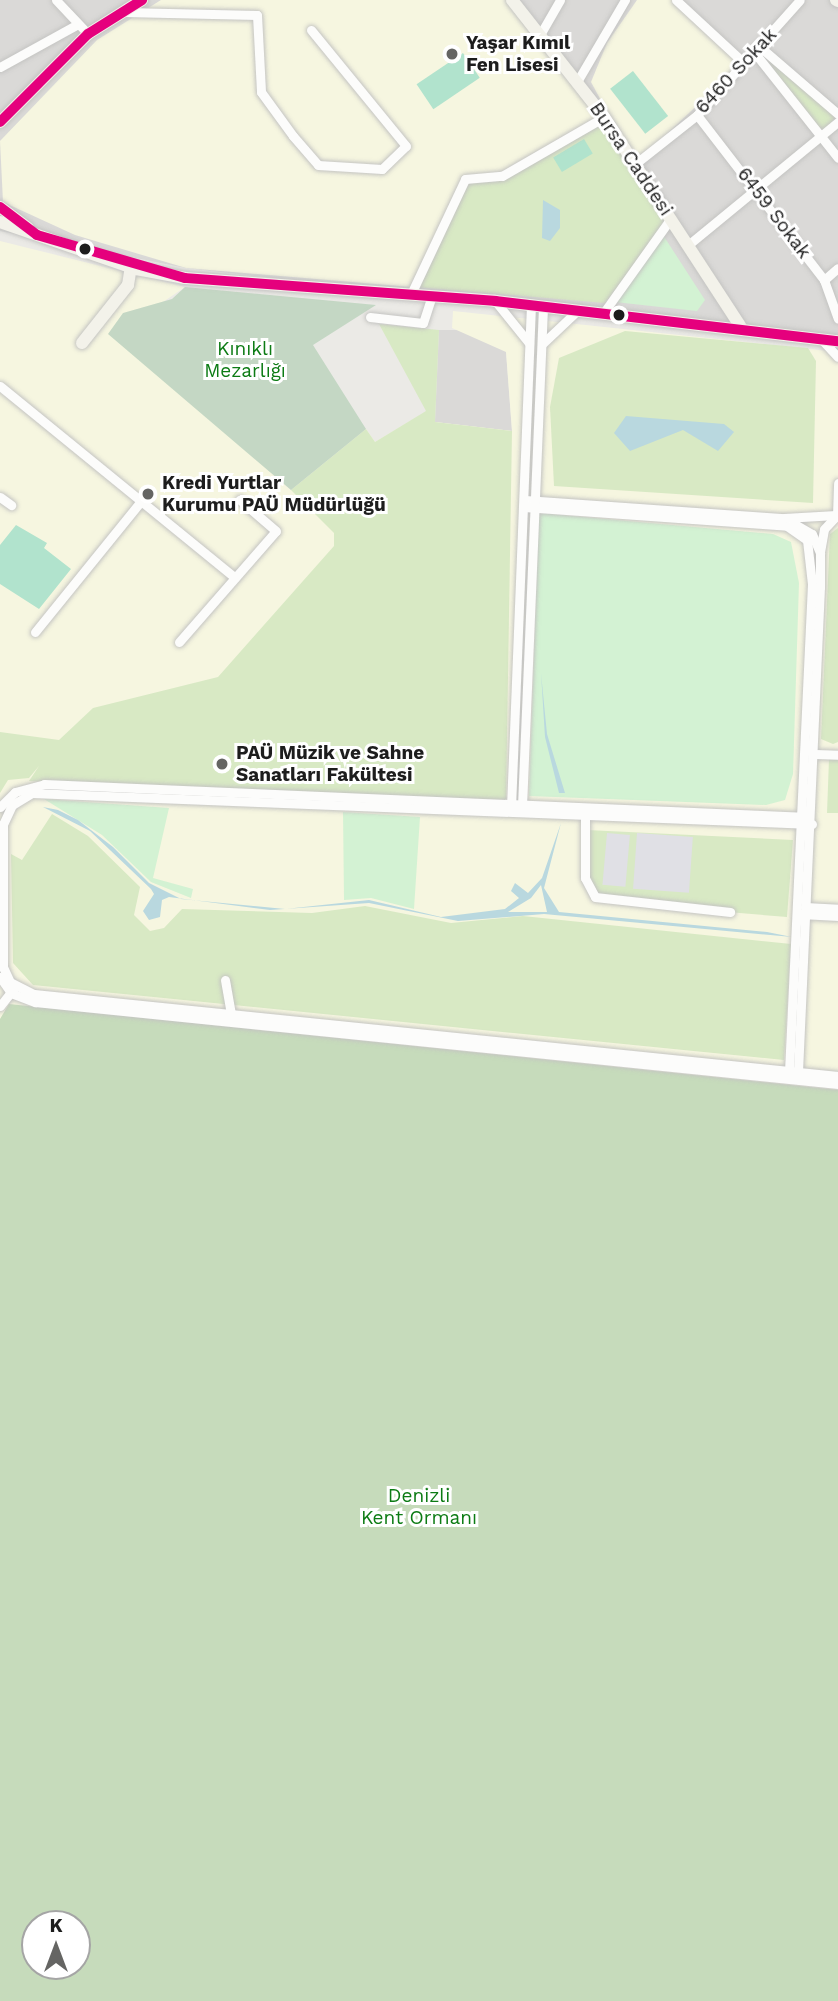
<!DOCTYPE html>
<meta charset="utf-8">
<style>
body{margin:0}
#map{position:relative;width:838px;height:2001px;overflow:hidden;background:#ebeae6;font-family:"Work Sans",sans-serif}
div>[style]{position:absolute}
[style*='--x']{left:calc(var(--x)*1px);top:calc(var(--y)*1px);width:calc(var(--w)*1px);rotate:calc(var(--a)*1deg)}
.residential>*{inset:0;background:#dad9d7}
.education>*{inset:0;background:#f6f6e0}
.grass>*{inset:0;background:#d8e9c4}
.forest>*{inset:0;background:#c6dbbb}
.cemetery>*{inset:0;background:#c4d7c4}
.park>*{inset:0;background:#d3f2d3}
.pitch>*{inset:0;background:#b1e3cd;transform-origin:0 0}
.plaza>*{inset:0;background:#e0e0e5;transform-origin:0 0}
.water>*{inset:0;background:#b9d8df}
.roads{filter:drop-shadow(0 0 2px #c4c4c2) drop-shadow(0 0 2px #c4c4c2)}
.street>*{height:9px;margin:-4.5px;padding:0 4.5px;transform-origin:4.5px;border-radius:4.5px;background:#fcfcfb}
.secondary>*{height:12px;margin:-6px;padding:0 6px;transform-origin:6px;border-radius:6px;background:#f3f2ea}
.bus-1>*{height:10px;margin:-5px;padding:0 5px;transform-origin:5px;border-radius:5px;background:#e5007d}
.dots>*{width:19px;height:19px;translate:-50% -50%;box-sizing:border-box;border:4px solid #fff;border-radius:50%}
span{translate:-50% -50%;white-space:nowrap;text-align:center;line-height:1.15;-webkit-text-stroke:6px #fff;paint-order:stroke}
.poi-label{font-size:19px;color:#1d1d1d;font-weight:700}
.left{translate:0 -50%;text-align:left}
.street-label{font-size:19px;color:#1d1d1d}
.park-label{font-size:19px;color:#0c7b14}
.north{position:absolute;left:21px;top:1910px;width:70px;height:70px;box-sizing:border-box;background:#fff;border:2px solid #a5a5a5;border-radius:50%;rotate:0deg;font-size:19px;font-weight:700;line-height:28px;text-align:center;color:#1d1d1d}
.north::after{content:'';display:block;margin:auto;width:24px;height:32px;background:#656563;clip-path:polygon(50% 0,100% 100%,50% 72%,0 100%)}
</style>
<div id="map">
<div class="residential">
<div style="clip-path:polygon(0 0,838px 0,838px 342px,186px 268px,0 231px)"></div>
<div style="clip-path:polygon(439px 330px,465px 330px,506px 351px,512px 431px,435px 422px)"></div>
</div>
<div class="education">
<div style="clip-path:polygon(161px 0,507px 0,598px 118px,411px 287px,186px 268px,75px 235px,3px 202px,0 141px,97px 40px)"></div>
<div style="clip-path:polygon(637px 0,672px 0,743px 62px,635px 164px,591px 82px,607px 43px)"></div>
<div style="clip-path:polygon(0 241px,185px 287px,116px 334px,291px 490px,366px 429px,375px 442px,427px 411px,435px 422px,512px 431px,506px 352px,452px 328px,453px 311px,838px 352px,838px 1090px,630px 1070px,0 1358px)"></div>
</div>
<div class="grass">
<div style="clip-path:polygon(760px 47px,838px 114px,821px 136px,754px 52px)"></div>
<div style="clip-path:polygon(604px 117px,671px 218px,605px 303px,415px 287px,465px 179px,503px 176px)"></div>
<div style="clip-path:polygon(379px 324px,439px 330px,435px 422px,512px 431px,506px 800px,29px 781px,39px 766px,29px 778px,8px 780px,0 793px,0 732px,59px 740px,93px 708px,218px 677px,334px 546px,334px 533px,291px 490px,366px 429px,375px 442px,426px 411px)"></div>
<div style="clip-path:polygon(625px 331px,808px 348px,816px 361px,813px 503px,554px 486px,550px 407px,559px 358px)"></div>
<div style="clip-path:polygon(838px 528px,838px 742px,833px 744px,821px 739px,830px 534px)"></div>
<div style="clip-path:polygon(829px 759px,838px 760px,838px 813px,827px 813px)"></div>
<div style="clip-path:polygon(52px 814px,88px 836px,140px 887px,134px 915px,150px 931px,164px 928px,182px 909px,312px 913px,365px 906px,451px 923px,523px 916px,791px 944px,784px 1060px,33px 985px,13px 963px,11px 854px,22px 860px)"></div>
<div style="clip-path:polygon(587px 830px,793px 840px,787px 917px,605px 902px,589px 889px)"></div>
</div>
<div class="forest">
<div style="clip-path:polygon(evenodd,9px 1004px,838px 1090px,838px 2001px,0 2001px,0 1019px,9px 1004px,35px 1924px,77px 1924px,77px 1966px,35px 1966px,35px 1924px)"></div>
</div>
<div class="cemetery">
<div style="clip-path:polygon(185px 287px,376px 305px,313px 345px,366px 429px,291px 490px,108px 334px,123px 313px,172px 299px)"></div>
</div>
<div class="park">
<div style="clip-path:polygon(663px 235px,705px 300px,697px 311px,615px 302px)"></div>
<div style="clip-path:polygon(539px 513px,773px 534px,791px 542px,799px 583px,793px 774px,785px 800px,766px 805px,529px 796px)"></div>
<div style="clip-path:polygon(44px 799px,169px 808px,153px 878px,193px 889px,191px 898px,151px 882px,102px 835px)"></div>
<div style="clip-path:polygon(343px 812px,420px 817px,414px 909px,371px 898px,344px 900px)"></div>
</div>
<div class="pitch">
<div style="left:463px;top:53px;width:30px;height:56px;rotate:56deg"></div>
<div style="left:633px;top:71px;width:57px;height:29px;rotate:52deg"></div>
<div style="left:584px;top:139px;width:17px;height:36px;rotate:59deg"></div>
<div style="clip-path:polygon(16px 525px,47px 543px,44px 548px,71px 569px,39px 609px,0 584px,0 545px)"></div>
</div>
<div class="plaza">
<div style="left:607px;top:833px;width:23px;height:52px;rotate:5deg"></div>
<div style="left:637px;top:833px;width:56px;height:56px;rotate:4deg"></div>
</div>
<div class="water">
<div style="clip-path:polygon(543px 200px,560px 210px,560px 228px,550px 241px,542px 238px)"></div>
<div style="clip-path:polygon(626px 416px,724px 424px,734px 432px,718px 451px,683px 430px,630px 451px,614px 433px)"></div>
<div style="clip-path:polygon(541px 673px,547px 734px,565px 793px,559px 793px,545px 737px)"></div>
<div style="clip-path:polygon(evenodd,43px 807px,58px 810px,78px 820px,113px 847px,149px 883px,181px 899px,285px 909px,369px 900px,441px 917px,505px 909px,519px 898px,511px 891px,515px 883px,528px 893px,542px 878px,561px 823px,544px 888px,559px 912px,767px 932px,792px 937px,544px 914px,458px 921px,369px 903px,270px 910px,169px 897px,162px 900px,160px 917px,149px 920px,143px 911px,154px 894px,151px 889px,90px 831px,43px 807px,541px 885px,547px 912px,508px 912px,531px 898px,541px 885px)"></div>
</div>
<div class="roads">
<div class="street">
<div style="--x:56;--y:0;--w:47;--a:46.7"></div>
<div style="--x:676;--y:0;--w:91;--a:42.8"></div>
<div style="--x:124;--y:12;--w:133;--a:1.3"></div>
<div style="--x:257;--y:15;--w:77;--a:87"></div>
<div style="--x:261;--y:92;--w:54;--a:54"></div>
<div style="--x:293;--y:136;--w:38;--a:49"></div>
<div style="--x:318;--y:165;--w:64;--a:3.6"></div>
<div style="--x:382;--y:169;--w:33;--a:-44"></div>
<div style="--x:406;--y:146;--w:150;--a:-129.3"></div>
<div style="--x:541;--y:33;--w:38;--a:-60"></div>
<div style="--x:760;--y:47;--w:103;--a:40.7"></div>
<div style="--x:754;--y:52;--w:135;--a:51.6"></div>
<div style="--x:0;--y:67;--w:87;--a:-28.9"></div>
<div style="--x:578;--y:80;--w:93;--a:-59.6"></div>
<div style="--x:697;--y:115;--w:208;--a:52.4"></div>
<div style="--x:824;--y:280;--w:41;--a:70.3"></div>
<div style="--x:635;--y:164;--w:79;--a:-38.3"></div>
<div style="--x:697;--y:115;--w:154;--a:-48.2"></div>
<div style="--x:688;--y:245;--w:194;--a:-39.4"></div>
<div style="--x:824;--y:280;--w:18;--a:-41"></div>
<div style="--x:411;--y:294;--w:127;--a:-64.8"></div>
<div style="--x:465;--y:179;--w:37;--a:-5"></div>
<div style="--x:502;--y:176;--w:118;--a:-30"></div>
<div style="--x:496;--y:302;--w:53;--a:51.2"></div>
<div style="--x:604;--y:312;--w:115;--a:-54.5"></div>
<div style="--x:370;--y:317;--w:53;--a:6.5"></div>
<div style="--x:423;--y:323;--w:28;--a:-72"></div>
<div style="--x:822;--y:340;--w:23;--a:47"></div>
<div style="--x:542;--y:344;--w:48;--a:-43.3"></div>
<div style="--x:0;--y:386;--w:303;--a:39.2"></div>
<div style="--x:0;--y:497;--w:14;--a:36"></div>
<div style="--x:525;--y:500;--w:260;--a:4"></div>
<div style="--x:784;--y:518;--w:32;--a:30"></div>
<div style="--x:812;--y:534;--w:21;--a:67"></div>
<div style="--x:820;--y:553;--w:34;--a:90"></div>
<div style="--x:820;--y:587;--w:488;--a:92.6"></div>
<div style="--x:524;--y:507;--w:264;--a:4.1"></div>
<div style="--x:787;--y:526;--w:24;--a:35"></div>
<div style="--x:807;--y:540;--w:44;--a:83.5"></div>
<div style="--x:812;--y:584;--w:491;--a:92.7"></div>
<div style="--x:784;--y:518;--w:52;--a:-3.3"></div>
<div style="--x:820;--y:552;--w:23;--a:-80"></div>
<div style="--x:824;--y:529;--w:19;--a:-47"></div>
<div style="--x:837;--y:515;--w:32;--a:-88"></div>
<div style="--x:35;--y:632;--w:169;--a:-51"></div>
<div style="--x:179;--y:642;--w:147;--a:-48.9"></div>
<div style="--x:276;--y:531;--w:48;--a:-139.3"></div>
<div style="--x:815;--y:754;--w:23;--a:2"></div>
<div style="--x:522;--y:806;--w:500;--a:-87.59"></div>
<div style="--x:0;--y:807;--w:21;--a:-45"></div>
<div style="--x:15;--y:792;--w:30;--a:-15"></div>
<div style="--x:44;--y:784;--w:765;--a:2.47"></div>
<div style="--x:511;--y:807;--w:502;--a:-87.72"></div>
<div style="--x:585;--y:816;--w:62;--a:90"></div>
<div style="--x:585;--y:878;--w:21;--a:62"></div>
<div style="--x:595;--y:897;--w:136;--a:6.3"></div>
<div style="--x:812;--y:824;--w:781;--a:-177.72"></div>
<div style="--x:32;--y:793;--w:23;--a:149"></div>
<div style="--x:12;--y:805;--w:21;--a:115"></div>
<div style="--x:3;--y:824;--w:143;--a:90"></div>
<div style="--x:3;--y:967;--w:17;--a:65"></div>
<div style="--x:10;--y:982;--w:27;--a:27"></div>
<div style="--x:34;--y:994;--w:808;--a:5.82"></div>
<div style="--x:805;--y:907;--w:33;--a:3"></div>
<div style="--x:801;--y:914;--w:37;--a:3"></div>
<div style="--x:0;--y:977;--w:19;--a:55"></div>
<div style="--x:11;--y:993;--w:26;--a:21"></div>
<div style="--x:35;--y:1002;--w:807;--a:5.83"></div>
<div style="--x:225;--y:980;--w:35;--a:80"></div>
<div style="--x:0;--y:1006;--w:23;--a:-52"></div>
</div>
<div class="secondary">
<div style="--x:512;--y:0;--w:149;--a:51.8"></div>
<div style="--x:604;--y:117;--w:249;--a:56.9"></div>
<div style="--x:836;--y:0;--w:2;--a:27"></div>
<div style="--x:0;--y:122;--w:124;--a:-45"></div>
<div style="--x:88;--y:34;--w:64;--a:-32.2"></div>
<div style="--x:0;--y:207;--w:35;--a:37"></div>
<div style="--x:0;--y:222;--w:144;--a:19.1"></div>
<div style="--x:136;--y:269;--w:50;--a:10.4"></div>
<div style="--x:185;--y:278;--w:311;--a:4.2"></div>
<div style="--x:495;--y:301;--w:345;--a:6.7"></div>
<div style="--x:82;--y:343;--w:74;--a:-51.6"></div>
<div style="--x:128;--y:285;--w:18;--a:-81"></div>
</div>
</div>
<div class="bus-1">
<div style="--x:0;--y:122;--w:124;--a:-45"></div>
<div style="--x:88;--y:34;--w:64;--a:-32.2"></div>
<div style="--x:0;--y:207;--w:46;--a:37.1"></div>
<div style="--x:37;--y:235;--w:154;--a:16.2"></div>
<div style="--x:185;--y:278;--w:311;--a:4.2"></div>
<div style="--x:495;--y:301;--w:345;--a:6.7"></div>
</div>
<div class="dots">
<div style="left:452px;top:54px;background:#656563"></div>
<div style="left:85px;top:249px;background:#1d1d1d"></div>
<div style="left:619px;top:315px;background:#1d1d1d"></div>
<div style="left:148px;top:494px;background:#656563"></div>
<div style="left:222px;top:764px;background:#656563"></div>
</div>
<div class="poi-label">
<span class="left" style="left:466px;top:54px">Yaşar Kımıl<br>Fen Lisesi</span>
<span class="left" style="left:162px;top:494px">Kredi Yurtlar<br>Kurumu PAÜ Müdürlüğü</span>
<span class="left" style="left:236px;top:764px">PAÜ Müzik ve Sahne<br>Sanatları Fakültesi</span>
</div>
<div class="street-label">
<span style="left:736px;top:71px;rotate:-47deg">6460 Sokak</span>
<span style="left:631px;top:159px;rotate:56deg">Bursa Caddesi</span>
<span style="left:774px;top:213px;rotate:53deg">6459 Sokak</span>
</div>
<div class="park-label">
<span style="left:245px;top:360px">Kınıklı<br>Mezarlığı</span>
<span style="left:419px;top:1507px">Denizli<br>Kent Ormanı</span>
</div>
<div class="north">K</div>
</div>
